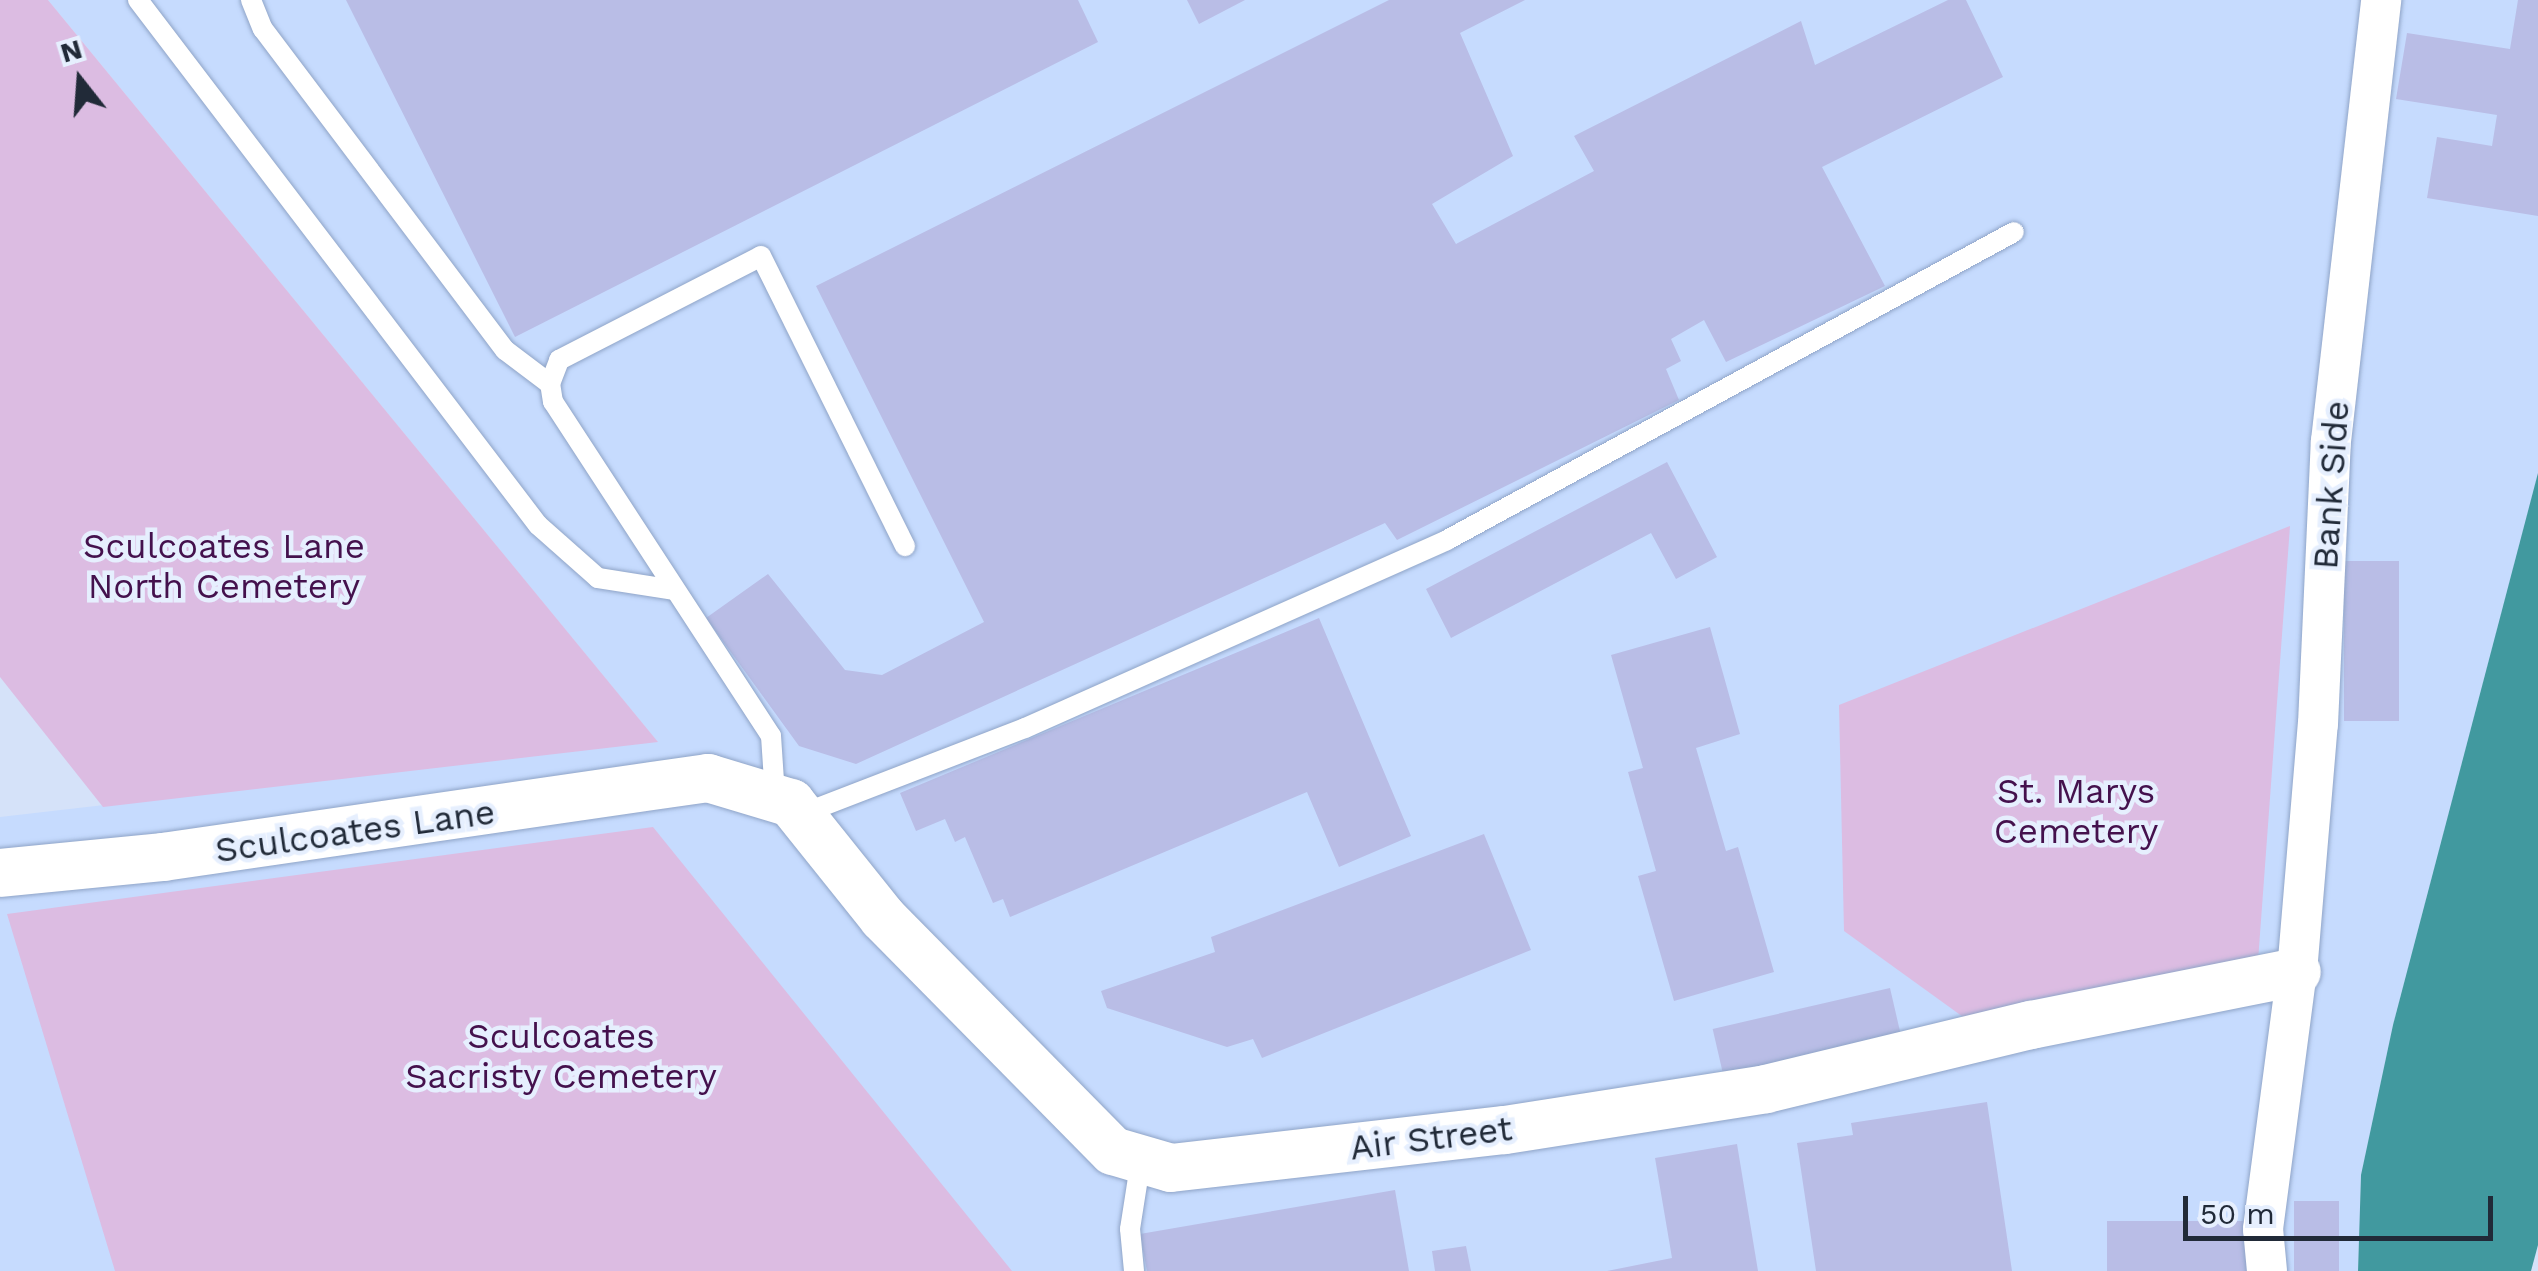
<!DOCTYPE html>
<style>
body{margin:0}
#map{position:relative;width:2538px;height:1271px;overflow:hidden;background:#d5e2f9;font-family:"Work Sans",sans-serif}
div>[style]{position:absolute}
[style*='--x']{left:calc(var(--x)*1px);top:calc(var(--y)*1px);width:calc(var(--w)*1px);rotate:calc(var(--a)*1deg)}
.built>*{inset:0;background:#c6dbfe}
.green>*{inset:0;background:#dcbce2}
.water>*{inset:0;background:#41999f}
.building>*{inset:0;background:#b9bde6;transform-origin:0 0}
.roads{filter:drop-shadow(0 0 2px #8fa4c7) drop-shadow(0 0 2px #8fa4c7)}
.service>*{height:20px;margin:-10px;padding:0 10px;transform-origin:10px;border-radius:10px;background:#fff}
.minor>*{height:40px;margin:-20px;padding:0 20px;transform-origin:20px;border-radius:20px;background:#fff}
.tertiary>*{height:48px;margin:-24px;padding:0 24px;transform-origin:24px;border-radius:24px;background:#fff}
span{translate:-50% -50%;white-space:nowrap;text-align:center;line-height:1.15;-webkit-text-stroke:9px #e6effe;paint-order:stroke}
.street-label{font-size:35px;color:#212a38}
.park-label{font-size:35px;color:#44114d}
.north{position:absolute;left:30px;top:30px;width:100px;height:100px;-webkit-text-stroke:8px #e6effe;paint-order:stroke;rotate:343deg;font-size:28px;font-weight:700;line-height:40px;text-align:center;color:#212a38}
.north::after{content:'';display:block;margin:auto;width:35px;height:45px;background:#212a38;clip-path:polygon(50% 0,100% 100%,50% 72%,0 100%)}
.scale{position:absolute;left:2183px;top:1196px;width:310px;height:45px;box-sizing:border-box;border:5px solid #212a38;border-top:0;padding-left:12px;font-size:30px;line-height:35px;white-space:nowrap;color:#212a38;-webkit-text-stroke:8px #e6effe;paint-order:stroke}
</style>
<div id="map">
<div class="built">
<div style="clip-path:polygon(48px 0,2538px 0,2538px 474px,2393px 1025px,2361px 1175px,2358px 1271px,0 1271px,0 817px,657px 741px)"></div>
</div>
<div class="green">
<div style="clip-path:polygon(0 0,48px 0,658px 742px,103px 807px,0 677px)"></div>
<div style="clip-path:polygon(2290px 526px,2258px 961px,1977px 1027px,1844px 931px,1839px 705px)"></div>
<div style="clip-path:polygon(653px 827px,1012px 1271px,115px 1271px,7px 914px)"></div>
</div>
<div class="water">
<div style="clip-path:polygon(2538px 473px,2538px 1245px,2531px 1271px,2358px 1271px,2361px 1175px,2393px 1025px)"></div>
</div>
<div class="building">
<div style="clip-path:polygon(346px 0,1078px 0,1098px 42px,515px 337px)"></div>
<div style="clip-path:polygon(1187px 0,1245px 0,1199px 24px)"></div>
<div style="clip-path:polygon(1389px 0,1525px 0,1460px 33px,1513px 156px,1432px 204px,1456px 244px,1594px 171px,1574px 136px,1801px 21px,1815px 65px,1948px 0,1966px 0,2003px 77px,1822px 167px,1885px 286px,1726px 362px,1704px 320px,1671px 339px,1681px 361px,1666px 369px,1679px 400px,1397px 540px,1385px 523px,856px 764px,799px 746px,706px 618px,768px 574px,845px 670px,882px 675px,984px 622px,816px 286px)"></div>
<div style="clip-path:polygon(2518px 0,2538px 0,2538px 216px,2427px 198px,2437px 137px,2492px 146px,2497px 115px,2396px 99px,2407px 33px,2510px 49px)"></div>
<div style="clip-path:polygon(1667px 462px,1717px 557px,1676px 579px,1651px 533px,1451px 638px,1426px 589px)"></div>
<div style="left:2344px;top:561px;width:55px;height:160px"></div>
<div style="clip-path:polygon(1319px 618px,1411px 836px,1339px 867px,1307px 792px,1010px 917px,1003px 899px,993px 903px,965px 837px,955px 842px,945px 819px,916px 831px,900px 793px)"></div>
<div style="clip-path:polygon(1710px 627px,1740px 734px,1696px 748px,1726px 851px,1738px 847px,1774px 972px,1674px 1001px,1638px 876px,1656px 871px,1628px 772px,1643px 768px,1611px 655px)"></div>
<div style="clip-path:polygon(1484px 834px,1531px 950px,1262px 1058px,1253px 1039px,1227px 1047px,1107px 1008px,1101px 991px,1215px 952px,1211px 937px)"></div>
<div style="left:1890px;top:988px;width:59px;height:182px;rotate:77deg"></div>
<div style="clip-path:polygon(1987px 1102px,2012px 1271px,1816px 1271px,1797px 1143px,1853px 1135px,1851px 1123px)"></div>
<div style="clip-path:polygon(1737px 1144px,1758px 1271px,1607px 1271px,1672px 1258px,1655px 1158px)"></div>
<div style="clip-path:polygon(1395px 1190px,1409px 1271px,1147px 1271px,1140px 1234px)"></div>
<div style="left:2294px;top:1201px;width:45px;height:70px"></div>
<div style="left:2247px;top:1221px;width:50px;height:140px;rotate:90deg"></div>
<div style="clip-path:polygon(1466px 1246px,1471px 1271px,1435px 1271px,1432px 1251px)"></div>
</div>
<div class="roads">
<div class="service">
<div style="--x:138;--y:0;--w:660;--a:52.7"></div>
<div style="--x:538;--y:525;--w:80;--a:41.5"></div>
<div style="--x:598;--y:578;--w:78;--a:8.9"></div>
<div style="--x:251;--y:0;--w:31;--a:68"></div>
<div style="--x:263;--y:29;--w:402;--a:53"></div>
<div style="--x:505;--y:350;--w:56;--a:37.1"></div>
<div style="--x:775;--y:796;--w:60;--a:-93.8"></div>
<div style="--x:771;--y:736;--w:399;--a:-123.1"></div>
<div style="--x:553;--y:402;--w:18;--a:-99"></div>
<div style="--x:550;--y:384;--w:26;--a:-69"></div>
<div style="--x:559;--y:360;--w:227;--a:-27.2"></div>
<div style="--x:761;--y:256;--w:324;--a:63.6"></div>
<div style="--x:802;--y:814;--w:239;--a:-21.1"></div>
<div style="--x:1025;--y:728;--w:462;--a:-24"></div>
<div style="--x:1447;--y:540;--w:645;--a:-28.51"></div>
<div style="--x:1134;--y:1271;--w:42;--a:-95.4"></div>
<div style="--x:1130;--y:1229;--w:71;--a:-81.1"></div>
</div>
<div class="minor">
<div style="--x:2267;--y:1271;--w:42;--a:-95.4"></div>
<div style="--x:2263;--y:1229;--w:259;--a:-82.5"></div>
<div style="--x:2297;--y:972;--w:249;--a:-85.2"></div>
<div style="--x:2318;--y:724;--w:283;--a:-87.4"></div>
<div style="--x:2331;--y:441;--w:444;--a:-83.5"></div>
</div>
<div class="tertiary">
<div style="--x:0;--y:873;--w:164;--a:-5.6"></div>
<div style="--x:163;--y:857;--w:551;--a:-8.25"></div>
<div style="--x:708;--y:778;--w:87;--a:16.8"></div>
<div style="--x:791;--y:803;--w:147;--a:51.3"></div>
<div style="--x:883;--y:918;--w:327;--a:45.4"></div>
<div style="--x:1113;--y:1151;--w:60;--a:16.3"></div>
<div style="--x:1171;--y:1168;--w:336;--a:-6.5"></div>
<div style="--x:1505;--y:1130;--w:264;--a:-8.9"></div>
<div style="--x:1766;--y:1089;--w:273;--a:-13.6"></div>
<div style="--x:2031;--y:1025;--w:271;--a:-11.3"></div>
</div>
</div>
<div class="street-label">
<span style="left:2331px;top:485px;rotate:-86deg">Bank Side</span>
<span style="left:355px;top:831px;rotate:-8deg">Sculcoates Lane</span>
<span style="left:1431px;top:1138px;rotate:-7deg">Air Street</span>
</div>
<div class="park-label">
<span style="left:224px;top:566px">Sculcoates Lane<br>North Cemetery</span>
<span style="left:2076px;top:811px">St. Marys<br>Cemetery</span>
<span style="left:561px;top:1056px">Sculcoates<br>Sacristy Cemetery</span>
</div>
<div class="north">N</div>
<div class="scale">50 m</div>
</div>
